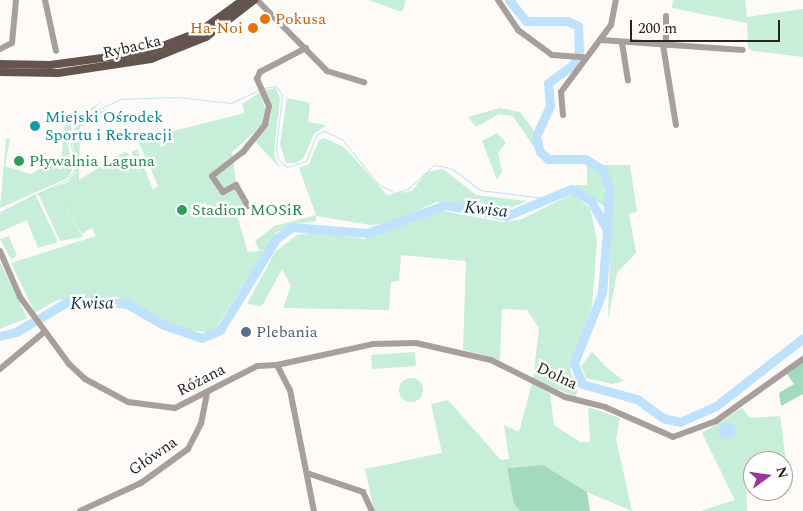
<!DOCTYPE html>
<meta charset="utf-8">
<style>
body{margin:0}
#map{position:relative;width:803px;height:511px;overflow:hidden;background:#fefaf8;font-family:Spectral,serif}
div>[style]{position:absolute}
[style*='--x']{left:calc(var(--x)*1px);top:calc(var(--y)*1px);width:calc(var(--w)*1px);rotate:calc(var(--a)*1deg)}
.green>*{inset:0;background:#c6eed8;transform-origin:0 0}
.round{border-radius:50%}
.forest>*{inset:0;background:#a3dabe}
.water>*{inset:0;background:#bee1fe}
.stream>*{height:1px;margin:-0.5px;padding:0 0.5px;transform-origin:0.5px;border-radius:0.5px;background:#bee1fe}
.river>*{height:9px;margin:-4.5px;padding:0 4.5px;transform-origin:4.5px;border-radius:4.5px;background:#bee1fe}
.minor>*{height:6px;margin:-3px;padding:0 3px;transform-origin:3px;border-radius:3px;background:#a79f9b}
.major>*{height:8px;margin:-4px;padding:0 4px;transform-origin:4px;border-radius:4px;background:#63554e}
.dots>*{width:14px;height:14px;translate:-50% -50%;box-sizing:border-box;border:2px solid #fff;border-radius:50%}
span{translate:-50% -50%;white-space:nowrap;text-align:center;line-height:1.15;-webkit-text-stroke:5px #fff;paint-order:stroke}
.food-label{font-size:16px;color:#c56008}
.left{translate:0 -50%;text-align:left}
.right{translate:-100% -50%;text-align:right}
.street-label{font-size:16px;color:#29231e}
.culture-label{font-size:16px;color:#0d838f}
.leisure-label{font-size:16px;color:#27864d}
.service-label{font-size:16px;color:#4e5e75}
.water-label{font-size:18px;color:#0c2f47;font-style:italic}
.north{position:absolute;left:743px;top:451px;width:50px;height:50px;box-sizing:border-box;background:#fff;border:1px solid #a9a7a5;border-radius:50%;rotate:76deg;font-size:14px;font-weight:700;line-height:20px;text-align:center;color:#29231e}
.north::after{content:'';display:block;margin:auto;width:18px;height:22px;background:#9b369b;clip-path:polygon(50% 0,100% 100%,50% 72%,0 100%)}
.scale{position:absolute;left:630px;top:20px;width:150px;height:22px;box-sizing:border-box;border:2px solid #29231e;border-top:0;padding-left:6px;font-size:15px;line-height:18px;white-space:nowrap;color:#29231e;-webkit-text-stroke:4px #fff;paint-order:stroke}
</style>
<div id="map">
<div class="green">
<div style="clip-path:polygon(368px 0,406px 0,402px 12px)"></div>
<div style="clip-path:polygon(673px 0,745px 0,747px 17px,803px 9px,803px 57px,753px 51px,748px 48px,747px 23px,672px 8px)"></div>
<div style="clip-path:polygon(276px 88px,280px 99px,274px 154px,280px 168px,255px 141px,271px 115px,265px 90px)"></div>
<div style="clip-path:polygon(260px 92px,267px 115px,262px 125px,232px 152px,236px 183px,250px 206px,237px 215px,248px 252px,260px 251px,255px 241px,274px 226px,316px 215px,299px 168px,309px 164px,319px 140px,325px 138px,345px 148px,387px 195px,412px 191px,427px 172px,443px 169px,476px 195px,528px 201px,505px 210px,436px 202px,393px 222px,371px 225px,316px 216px,316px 221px,289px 225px,276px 233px,216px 328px,208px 332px,184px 330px,117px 297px,57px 300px,35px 313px,11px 263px,96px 236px,92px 228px,82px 234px,57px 195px,83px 237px,60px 241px,38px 193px,69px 182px,74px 174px,77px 166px,71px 135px,84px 118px,109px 108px,80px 127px,79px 180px,126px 151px,141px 174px,131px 152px,137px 149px,153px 190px,158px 186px,138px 140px,245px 113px,242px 104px)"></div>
<div style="clip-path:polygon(287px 98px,310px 103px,308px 122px,326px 125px,314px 134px,303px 159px,296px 163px,286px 163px,280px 144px)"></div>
<div style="clip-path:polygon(103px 100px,69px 131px,66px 140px,74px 166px,68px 178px,0 208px,6px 139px,10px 139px,5px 166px,31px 174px,51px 162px,61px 169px,64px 127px)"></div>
<div style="clip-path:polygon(500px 108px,520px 112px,533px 129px,544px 162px,513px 116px,499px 114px,476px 127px,468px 117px)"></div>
<div style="clip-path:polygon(497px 133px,506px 143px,498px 153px,502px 172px,497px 180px,482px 141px)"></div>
<div style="clip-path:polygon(582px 160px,602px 173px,607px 208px,577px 189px,575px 185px,587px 185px,587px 163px,565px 163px)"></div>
<div style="clip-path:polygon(603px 165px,630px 165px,637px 212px,629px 214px,636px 253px,617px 273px,608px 320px,612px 188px)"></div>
<div style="clip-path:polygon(35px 194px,58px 242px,38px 248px,27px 220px,0 232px,0 214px)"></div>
<div style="clip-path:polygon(572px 194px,590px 208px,597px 240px,592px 306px,570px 370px,578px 389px,576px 397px,533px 379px,539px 328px,527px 310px,502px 309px,500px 360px,463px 350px,466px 261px,401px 255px,399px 281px,391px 282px,389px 310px,283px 308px,291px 286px,282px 269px,262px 306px,247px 304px,275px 252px,297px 235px,314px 232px,364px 239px,443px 211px,502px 222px,520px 220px)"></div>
<div style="clip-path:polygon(9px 236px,17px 256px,11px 259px,0 239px)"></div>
<div style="clip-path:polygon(0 262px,27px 318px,0 329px)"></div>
<div style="left:415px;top:352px;width:14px;height:44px;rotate:86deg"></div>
<div style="clip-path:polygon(592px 352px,605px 366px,624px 381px,612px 384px,586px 378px,581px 366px)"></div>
<div class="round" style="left:399px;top:378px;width:24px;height:24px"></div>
<div style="clip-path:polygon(532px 383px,550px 394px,554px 425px,580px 442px,590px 442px,588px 407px,620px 418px,616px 439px,632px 511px,587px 492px,543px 465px,507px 468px,514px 504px,520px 511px,374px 511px,365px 469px,442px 453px,431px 404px,448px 400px,501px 460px,509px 459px,504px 425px,519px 432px)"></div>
<div style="clip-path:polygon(742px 408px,750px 418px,780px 416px,788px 476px,783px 476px,783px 461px,753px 461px,753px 479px,746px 480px,747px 511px,700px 511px,735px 500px,702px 433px)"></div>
</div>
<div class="forest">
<div style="clip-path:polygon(803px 362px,803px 394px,781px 406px,779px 393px,794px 384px,787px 374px)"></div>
<div style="clip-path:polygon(543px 465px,587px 492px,590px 511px,520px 511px,514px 504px,507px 468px)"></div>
</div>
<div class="water">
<div class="round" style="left:718px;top:422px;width:18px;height:18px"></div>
</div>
<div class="stream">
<div style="--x:263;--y:88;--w:13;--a:-9"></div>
<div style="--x:276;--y:86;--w:11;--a:56"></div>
<div style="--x:282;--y:95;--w:53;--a:96.5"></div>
<div style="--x:276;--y:148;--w:11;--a:80"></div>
<div style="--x:278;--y:159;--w:12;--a:42"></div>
<div style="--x:287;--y:167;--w:20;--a:-18"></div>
<div style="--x:306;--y:161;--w:29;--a:-68"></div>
<div style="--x:317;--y:134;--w:8;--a:-23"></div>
<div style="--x:324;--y:131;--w:20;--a:24"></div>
<div style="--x:342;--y:139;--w:58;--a:51.3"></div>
<div style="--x:378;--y:184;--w:20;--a:27"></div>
<div style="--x:396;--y:193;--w:14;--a:-21"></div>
<div style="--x:409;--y:188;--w:34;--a:-43"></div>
<div style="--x:434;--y:165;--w:17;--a:10"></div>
<div style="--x:451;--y:168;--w:36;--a:37"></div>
<div style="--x:480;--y:190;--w:64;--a:7.1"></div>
<div style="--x:0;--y:212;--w:76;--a:-25.6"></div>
<div style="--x:69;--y:179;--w:15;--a:-62"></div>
<div style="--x:76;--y:166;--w:32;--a:-103"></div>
<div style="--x:69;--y:135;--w:24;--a:-52"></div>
<div style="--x:84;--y:116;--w:40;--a:-25"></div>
<div style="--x:120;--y:99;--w:57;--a:-2"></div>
<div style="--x:177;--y:97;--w:54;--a:6.3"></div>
<div style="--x:231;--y:103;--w:31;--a:-25"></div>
</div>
<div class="river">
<div style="--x:509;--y:0;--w:27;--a:51"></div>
<div style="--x:526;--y:21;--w:41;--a:0"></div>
<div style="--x:567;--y:21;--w:12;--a:24"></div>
<div style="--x:578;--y:26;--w:25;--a:88"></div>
<div style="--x:579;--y:51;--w:14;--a:111"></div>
<div style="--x:574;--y:64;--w:32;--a:144"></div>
<div style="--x:548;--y:83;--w:23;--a:85"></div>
<div style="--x:550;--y:106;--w:33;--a:115"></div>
<div style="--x:536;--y:136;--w:16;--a:76"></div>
<div style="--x:540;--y:152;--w:11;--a:41"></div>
<div style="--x:548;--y:159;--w:37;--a:0"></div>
<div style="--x:585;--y:159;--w:21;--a:31"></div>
<div style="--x:603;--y:170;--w:21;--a:73"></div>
<div style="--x:609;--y:190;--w:35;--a:93"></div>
<div style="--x:0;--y:336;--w:16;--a:-14"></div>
<div style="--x:16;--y:332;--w:59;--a:-30.5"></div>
<div style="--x:67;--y:302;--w:24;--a:-5"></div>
<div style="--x:91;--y:300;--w:36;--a:6"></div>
<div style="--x:127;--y:304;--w:43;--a:29.6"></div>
<div style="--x:164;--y:325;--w:40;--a:18.9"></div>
<div style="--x:202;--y:338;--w:20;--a:-24"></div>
<div style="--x:220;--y:330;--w:107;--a:-58.4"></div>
<div style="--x:276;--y:239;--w:20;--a:-37"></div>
<div style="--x:292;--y:227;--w:75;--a:4.6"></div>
<div style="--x:367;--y:233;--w:83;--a:-19.7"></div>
<div style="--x:445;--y:205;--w:62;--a:10.2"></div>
<div style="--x:506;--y:216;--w:70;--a:-22.6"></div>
<div style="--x:571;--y:189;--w:23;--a:31"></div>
<div style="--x:591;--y:201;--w:33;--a:61"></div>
<div style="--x:607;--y:230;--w:63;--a:94.5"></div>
<div style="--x:602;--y:293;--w:75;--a:111.8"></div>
<div style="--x:574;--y:363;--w:22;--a:69"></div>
<div style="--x:582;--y:384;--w:57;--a:15.3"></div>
<div style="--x:637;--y:399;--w:32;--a:36"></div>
<div style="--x:663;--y:418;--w:17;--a:13"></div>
<div style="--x:680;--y:422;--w:39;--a:-24"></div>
<div style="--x:716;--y:406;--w:110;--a:-38"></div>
</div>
<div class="minor">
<div style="--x:45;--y:0;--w:52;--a:77.8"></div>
<div style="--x:257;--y:0;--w:100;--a:45.4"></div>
<div style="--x:327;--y:71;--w:39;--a:17"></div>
<div style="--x:498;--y:0;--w:36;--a:56"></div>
<div style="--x:518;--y:30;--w:42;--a:36.3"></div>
<div style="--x:552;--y:55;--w:32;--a:4"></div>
<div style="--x:666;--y:16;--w:29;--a:90"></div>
<div style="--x:601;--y:40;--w:142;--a:4"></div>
<div style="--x:622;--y:43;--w:38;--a:81"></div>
<div style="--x:663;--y:45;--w:81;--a:80.8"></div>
<div style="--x:0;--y:49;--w:13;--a:-27"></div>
<div style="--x:12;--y:43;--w:43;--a:-84.7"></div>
<div style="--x:563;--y:115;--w:23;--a:-95"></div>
<div style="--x:561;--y:92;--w:84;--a:-53.3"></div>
<div style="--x:611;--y:25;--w:25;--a:-79"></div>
<div style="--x:248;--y:206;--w:24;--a:-120"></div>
<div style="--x:236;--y:185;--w:15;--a:152"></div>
<div style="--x:223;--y:192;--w:19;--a:-125"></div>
<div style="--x:212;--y:176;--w:39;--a:-38"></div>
<div style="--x:243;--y:152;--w:35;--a:-51"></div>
<div style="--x:265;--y:125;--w:19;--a:-78"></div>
<div style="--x:269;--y:106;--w:30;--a:-114"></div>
<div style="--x:257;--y:79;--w:8;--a:-67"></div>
<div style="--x:260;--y:72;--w:52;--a:-27.6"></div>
<div style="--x:0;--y:251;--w:50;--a:66.5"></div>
<div style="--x:20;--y:297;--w:83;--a:53.8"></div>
<div style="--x:69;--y:364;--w:22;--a:43"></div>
<div style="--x:85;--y:379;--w:49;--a:28.1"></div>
<div style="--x:128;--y:402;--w:47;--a:7.3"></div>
<div style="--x:175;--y:408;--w:92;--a:-27.1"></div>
<div style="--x:257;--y:366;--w:20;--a:-3"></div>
<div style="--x:277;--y:365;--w:28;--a:63"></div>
<div style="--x:290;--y:390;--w:123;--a:78.8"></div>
<div style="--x:277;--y:365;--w:98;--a:-12.3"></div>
<div style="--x:373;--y:344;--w:43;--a:-1.3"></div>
<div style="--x:416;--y:343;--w:77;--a:12.8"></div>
<div style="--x:491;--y:360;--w:83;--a:26.6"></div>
<div style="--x:565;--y:397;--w:41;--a:14"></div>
<div style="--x:605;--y:407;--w:74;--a:23.8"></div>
<div style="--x:673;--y:437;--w:46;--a:-20.4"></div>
<div style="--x:716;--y:421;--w:107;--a:-35.5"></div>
<div style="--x:0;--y:369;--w:56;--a:-39.9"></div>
<div style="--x:307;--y:473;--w:59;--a:18.7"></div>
<div style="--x:363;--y:492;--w:21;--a:65"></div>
<div style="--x:80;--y:511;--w:67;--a:-24.7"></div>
<div style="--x:141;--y:483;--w:58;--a:-35.9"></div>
<div style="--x:188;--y:449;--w:28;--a:-63"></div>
<div style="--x:201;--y:424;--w:32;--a:-79"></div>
</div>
<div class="major">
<div style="--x:0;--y:64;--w:50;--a:1.1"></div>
<div style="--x:50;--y:65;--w:98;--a:-7.6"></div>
<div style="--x:147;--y:52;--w:56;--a:-21"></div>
<div style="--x:199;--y:32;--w:54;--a:-36"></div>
<div style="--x:0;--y:72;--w:58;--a:1"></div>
<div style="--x:58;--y:73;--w:94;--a:-8.6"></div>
<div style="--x:151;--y:59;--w:59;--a:-21.8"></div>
<div style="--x:206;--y:37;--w:61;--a:-37.6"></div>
</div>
<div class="dots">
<div style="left:265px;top:19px;background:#e8710a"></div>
<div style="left:253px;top:28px;background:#e8710a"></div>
<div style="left:35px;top:126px;background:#0f9aa8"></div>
<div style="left:19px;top:161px;background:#2e9e5b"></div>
<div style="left:182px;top:210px;background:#2e9e5b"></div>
<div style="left:246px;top:332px;background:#5c6f8a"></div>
</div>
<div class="food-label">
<span class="left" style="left:275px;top:19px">Pokusa</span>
<span class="right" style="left:243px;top:28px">Ha-Noi</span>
</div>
<div class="street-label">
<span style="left:132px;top:47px;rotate:-13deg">Rybacka</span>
<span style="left:557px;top:376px;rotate:25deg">Dolna</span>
<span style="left:201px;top:380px;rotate:-27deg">Różana</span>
<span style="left:153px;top:456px;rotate:-35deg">Główna</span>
</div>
<div class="culture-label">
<span class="left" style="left:45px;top:126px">Miejski Ośrodek<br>Sportu i Rekreacji</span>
</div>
<div class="leisure-label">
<span class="left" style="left:29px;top:161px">Pływalnia Laguna</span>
<span class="left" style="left:192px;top:210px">Stadion MOSiR</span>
</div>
<div class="service-label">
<span class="left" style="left:256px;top:332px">Plebania</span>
</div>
<div class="water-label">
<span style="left:486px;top:210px;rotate:6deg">Kwisa</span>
<span style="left:92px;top:304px;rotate:-1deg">Kwisa</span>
</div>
<div class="north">N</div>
<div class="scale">200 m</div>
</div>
